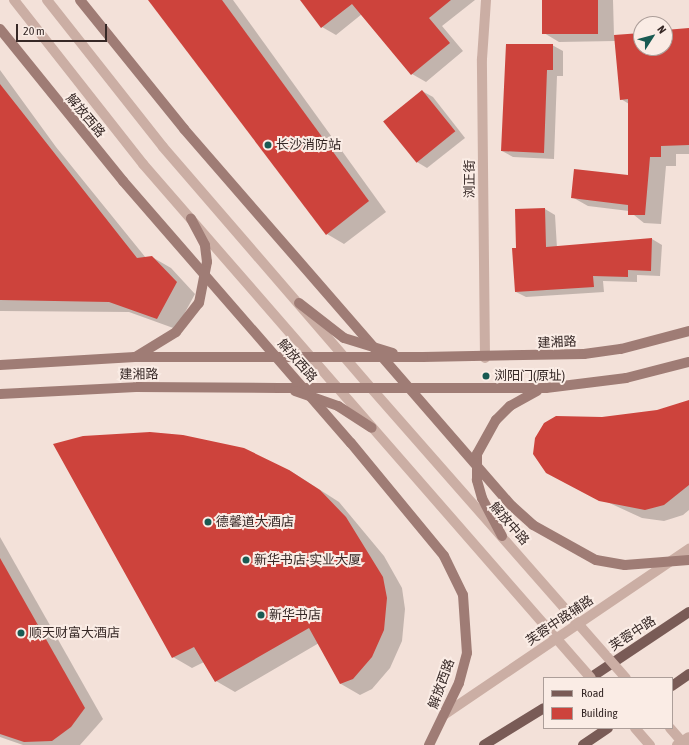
<!DOCTYPE html>
<meta charset="utf-8">
<style>
body{margin:0}
#map{position:relative;width:689px;height:745px;overflow:hidden;background:#f3e1d9;font-family:"Asap Condensed","Noto Sans SC",sans-serif}
div>[style]{position:absolute}
[style*='--x']{left:calc(var(--x)*1px);top:calc(var(--y)*1px);width:calc(var(--w)*1px);rotate:calc(var(--a)*1deg)}
.shadow>*{inset:0;background:#0003}
.building>*{inset:0;background:#cd433c;transform-origin:0 0}
.minor>*{height:10px;margin:-5px;padding:0 5px;transform-origin:5px;border-radius:5px;background:#cbaea4}
.tertiary>*{height:10px;margin:-5px;padding:0 5px;transform-origin:5px;border-radius:5px;background:#cbaea4}
.secondary>*{height:10px;margin:-5px;padding:0 5px;transform-origin:5px;border-radius:5px;background:#9f7c75}
.primary>*{height:10px;margin:-5px;padding:0 5px;transform-origin:5px;border-radius:5px;background:#795b56}
.tertiary-bridge>*{height:10px;margin:-5px;padding:0 5px;transform-origin:5px;border-radius:5px;background:#cbaea4}
.secondary-bridge>*{height:10px;margin:-5px;padding:0 5px;transform-origin:5px;border-radius:5px;background:#9f7c75}
.dots>*{width:11px;height:11px;translate:-50% -50%;box-sizing:border-box;border:2px solid #faece5;border-radius:50%}
span{translate:-50% -50%;white-space:nowrap;text-align:center;line-height:1.15;-webkit-text-stroke:4px #faece5;paint-order:stroke}
.street-label{font-size:13px;color:#362826}
.poi-label{font-size:13px;color:#362826}
.left{translate:0 -50%;text-align:left}
.legend{position:absolute;left:543px;top:677px;width:130px;height:52px;box-sizing:border-box;background:#faece5;border:1px solid #ac9e99;margin:0;padding:5px 7px;list-style:none;font-size:12px;color:#362826}
.legend li{display:flex;align-items:center;gap:8px;height:20px}
.legend b{width:20px;border:1px solid #ac9e99}
.north{position:absolute;left:633px;top:16px;width:40px;height:40px;box-sizing:border-box;background:#faece5;border:1px solid #ac9e99;border-radius:50%;rotate:54deg;font-size:11px;font-weight:700;line-height:16px;text-align:center;color:#362826}
.north::after{content:'';display:block;margin:auto;width:14px;height:18px;background:#195a52;clip-path:polygon(50% 0,100% 100%,50% 72%,0 100%)}
.scale{position:absolute;left:16px;top:24px;width:91px;height:18px;box-sizing:border-box;border:2px solid #362826;border-top:0;padding-left:5px;font-size:12px;line-height:14px;white-space:nowrap;color:#362826;-webkit-text-stroke:3px #faece5;paint-order:stroke}
</style>
<div id="map">
<div class="shadow">
<div style="clip-path:polygon(151px 0,233px 0,386px 212px,344px 244px,327px 234px)"></div>
<div style="clip-path:polygon(301px 0,475px 0,442px 26px,463px 51px,426px 82px,412px 74px,362px 14px,336px 35px,322px 27px)"></div>
<div style="clip-path:polygon(543px 0,613px 0,614px 36px,641px 34px,641px 48px,665px 48px,665px 31px,689px 29px,689px 154px,676px 154px,676px 166px,666px 166px,661px 224px,644px 223px,629px 211px,588px 206px,572px 197px,629px 177px,629px 104px,621px 99px,615px 41px,559px 42px,544px 33px)"></div>
<div style="clip-path:polygon(552px 45px,563px 51px,563px 76px,557px 76px,554px 159px,513px 157px,502px 151px)"></div>
<div style="clip-path:polygon(0 70px,56px 147px,146px 258px,152px 257px,171px 268px,195px 294px,176px 329px,129px 312px,0 311px)"></div>
<div style="clip-path:polygon(422px 91px,433px 97px,465px 138px,427px 168px,417px 162px,384px 121px)"></div>
<div style="clip-path:polygon(545px 209px,555px 215px,557px 248px,652px 239px,662px 245px,660px 276px,637px 275px,637px 282px,603px 281px,604px 292px,526px 297px,516px 292px,517px 249px)"></div>
<div style="clip-path:polygon(689px 402px,689px 510px,683px 515px,664px 521px,642px 518px,566px 483px,602px 418px,658px 411px)"></div>
<div style="clip-path:polygon(289px 470px,339px 502px,384px 556px,402px 588px,405px 609px,402px 641px,390px 668px,372px 689px,360px 695px,341px 684px,319px 643px,235px 692px,216px 681px,204px 662px,192px 668px,173px 657px)"></div>
<div style="clip-path:polygon(0 537px,103px 719px,80px 745px,23px 745px,0 737px)"></div>
</div>
<div class="building">
<div style="clip-path:polygon(148px 0,222px 0,369px 201px,326px 235px)"></div>
<div style="clip-path:polygon(300px 0,451px 0,429px 18px,450px 43px,411px 75px,352px 4px,321px 28px)"></div>
<div style="left:542px;top:0;width:56px;height:34px"></div>
<div style="clip-path:polygon(689px 28px,689px 145px,661px 146px,661px 157px,650px 157px,645px 215px,628px 215px,628px 205px,571px 198px,574px 169px,628px 175px,628px 99px,620px 100px,614px 35px,641px 33px,641px 48px,665px 48px,665px 30px)"></div>
<div style="clip-path:polygon(506px 44px,553px 44px,553px 70px,547px 70px,544px 153px,501px 151px)"></div>
<div style="clip-path:polygon(0 84px,137px 258px,152px 256px,177px 282px,157px 319px,109px 302px,0 300px)"></div>
<div style="left:422px;top:90px;width:53px;height:50px;rotate:51deg"></div>
<div style="clip-path:polygon(545px 208px,546px 247px,652px 238px,651px 271px,628px 270px,628px 277px,593px 276px,594px 287px,515px 292px,512px 248px,516px 248px,515px 209px)"></div>
<div style="clip-path:polygon(689px 400px,689px 485px,664px 505px,645px 510px,599px 501px,546px 473px,533px 454px,535px 438px,544px 423px,556px 416px,602px 417px,657px 410px)"></div>
<div style="clip-path:polygon(150px 432px,183px 435px,244px 448px,289px 470px,320px 490px,346px 517px,383px 577px,387px 598px,384px 630px,372px 657px,353px 679px,340px 684px,309px 628px,215px 682px,194px 647px,172px 658px,53px 444px,83px 436px)"></div>
<div style="clip-path:polygon(0 558px,85px 708px,71px 727px,52px 741px,24px 742px,0 734px)"></div>
</div>
<div class="minor">
<div style="--x:485;--y:358;--w:299;--a:-90.6"></div>
<div style="--x:482;--y:59;--w:59;--a:-86.1"></div>
</div>
<div class="tertiary">
<div style="--x:14;--y:0;--w:209;--a:51.8"></div>
<div style="--x:143;--y:164;--w:296;--a:49"></div>
<div style="--x:47;--y:0;--w:187;--a:51.7"></div>
<div style="--x:163;--y:147;--w:318;--a:49.2"></div>
<div style="--x:445;--y:714;--w:295;--a:-34.1"></div>
<div style="--x:635;--y:728;--w:23;--a:49"></div>
<div style="--x:677;--y:745;--w:14;--a:-34"></div>
</div>
<div class="secondary">
<div style="--x:80;--y:0;--w:166;--a:51.1"></div>
<div style="--x:184;--y:129;--w:500;--a:49"></div>
<div style="--x:512;--y:506;--w:28;--a:42"></div>
<div style="--x:533;--y:525;--w:72;--a:29.1"></div>
<div style="--x:596;--y:560;--w:29;--a:10"></div>
<div style="--x:625;--y:565;--w:64;--a:-4.5"></div>
<div style="--x:0;--y:29;--w:196;--a:51"></div>
<div style="--x:123;--y:181;--w:347;--a:49"></div>
<div style="--x:351;--y:443;--w:146;--a:50.5"></div>
<div style="--x:444;--y:556;--w:43;--a:64"></div>
<div style="--x:463;--y:595;--w:58;--a:86.1"></div>
<div style="--x:467;--y:653;--w:31;--a:105"></div>
<div style="--x:459;--y:683;--w:69;--a:115.8"></div>
<div style="--x:423;--y:357;--w:161;--a:-1.1"></div>
<div style="--x:584;--y:354;--w:37;--a:-8"></div>
<div style="--x:621;--y:349;--w:70;--a:-14.8"></div>
<div style="--x:0;--y:365;--w:135;--a:-3.4"></div>
<div style="--x:546;--y:388;--w:81;--a:-7.1"></div>
<div style="--x:626;--y:378;--w:65;--a:-14.3"></div>
<div style="--x:0;--y:394;--w:136;--a:-2.9"></div>
<div style="--x:136;--y:387;--w:143;--a:0.4"></div>
</div>
<div class="primary">
<div style="--x:590;--y:678;--w:119;--a:-33.7"></div>
<div style="--x:672;--y:686;--w:21;--a:-35"></div>
<div style="--x:484;--y:745;--w:70;--a:-31.7"></div>
<div style="--x:583;--y:745;--w:30;--a:-34"></div>
</div>
<div class="tertiary-bridge">
<div style="--x:337;--y:387;--w:386;--a:48.9"></div>
<div style="--x:371;--y:388;--w:386;--a:48.7"></div>
<div style="--x:670;--y:728;--w:23;--a:49"></div>
</div>
<div class="secondary-bridge">
<div style="--x:299;--y:303;--w:57;--a:37.9"></div>
<div style="--x:344;--y:338;--w:51;--a:17"></div>
<div style="--x:137;--y:356;--w:46;--a:-31.6"></div>
<div style="--x:176;--y:332;--w:37;--a:-52"></div>
<div style="--x:199;--y:303;--w:42;--a:-79"></div>
<div style="--x:207;--y:262;--w:17;--a:-97"></div>
<div style="--x:205;--y:245;--w:30;--a:-118"></div>
<div style="--x:135;--y:357;--w:288;--a:0"></div>
<div style="--x:279;--y:388;--w:267;--a:0"></div>
<div style="--x:295;--y:391;--w:46;--a:19.2"></div>
<div style="--x:338;--y:406;--w:40;--a:32.9"></div>
<div style="--x:502;--y:536;--w:43;--a:-117.8"></div>
<div style="--x:482;--y:498;--w:19;--a:-106"></div>
<div style="--x:477;--y:480;--w:26;--a:-90"></div>
<div style="--x:477;--y:454;--w:39;--a:-61"></div>
<div style="--x:496;--y:420;--w:20;--a:-45"></div>
<div style="--x:510;--y:406;--w:31;--a:-29"></div>
</div>
<div class="dots">
<div style="left:268px;top:145px;background:#195a52"></div>
<div style="left:486px;top:376px;background:#195a52"></div>
<div style="left:208px;top:522px;background:#195a52"></div>
<div style="left:246px;top:560px;background:#195a52"></div>
<div style="left:261px;top:615px;background:#195a52"></div>
<div style="left:21px;top:633px;background:#195a52"></div>
</div>
<div class="street-label">
<span style="left:85px;top:116px;rotate:50deg">解放西路</span>
<span style="left:470px;top:179px;rotate:-90deg">浏正街</span>
<span style="left:557px;top:343px;rotate:-3deg">建湘路</span>
<span style="left:297px;top:361px;rotate:49deg">解放西路</span>
<span style="left:139px;top:375px;rotate:-1deg">建湘路</span>
<span style="left:509px;top:524px;rotate:49deg">解放中路</span>
<span style="left:560px;top:621px;rotate:-34deg">芙蓉中路辅路</span>
<span style="left:633px;top:634px;rotate:-33deg">芙蓉中路</span>
<span style="left:442px;top:684px;rotate:-70deg">解放西路</span>
</div>
<div class="poi-label">
<span class="left" style="left:276px;top:145px">长沙消防站</span>
<span class="left" style="left:494px;top:376px">浏阳门(原址)</span>
<span class="left" style="left:216px;top:522px">德馨道大酒店</span>
<span class="left" style="left:254px;top:560px">新华书店-实业大厦</span>
<span class="left" style="left:269px;top:615px">新华书店</span>
<span class="left" style="left:29px;top:633px">顺天财富大酒店</span>
</div>
<ul class="legend">
<li><b style="height:5px;background:#795b56"></b>Road</li>
<li><b style="height:11px;background:#cd433c"></b>Building</li>
</ul>
<div class="north">N</div>
<div class="scale">20 m</div>
</div>
